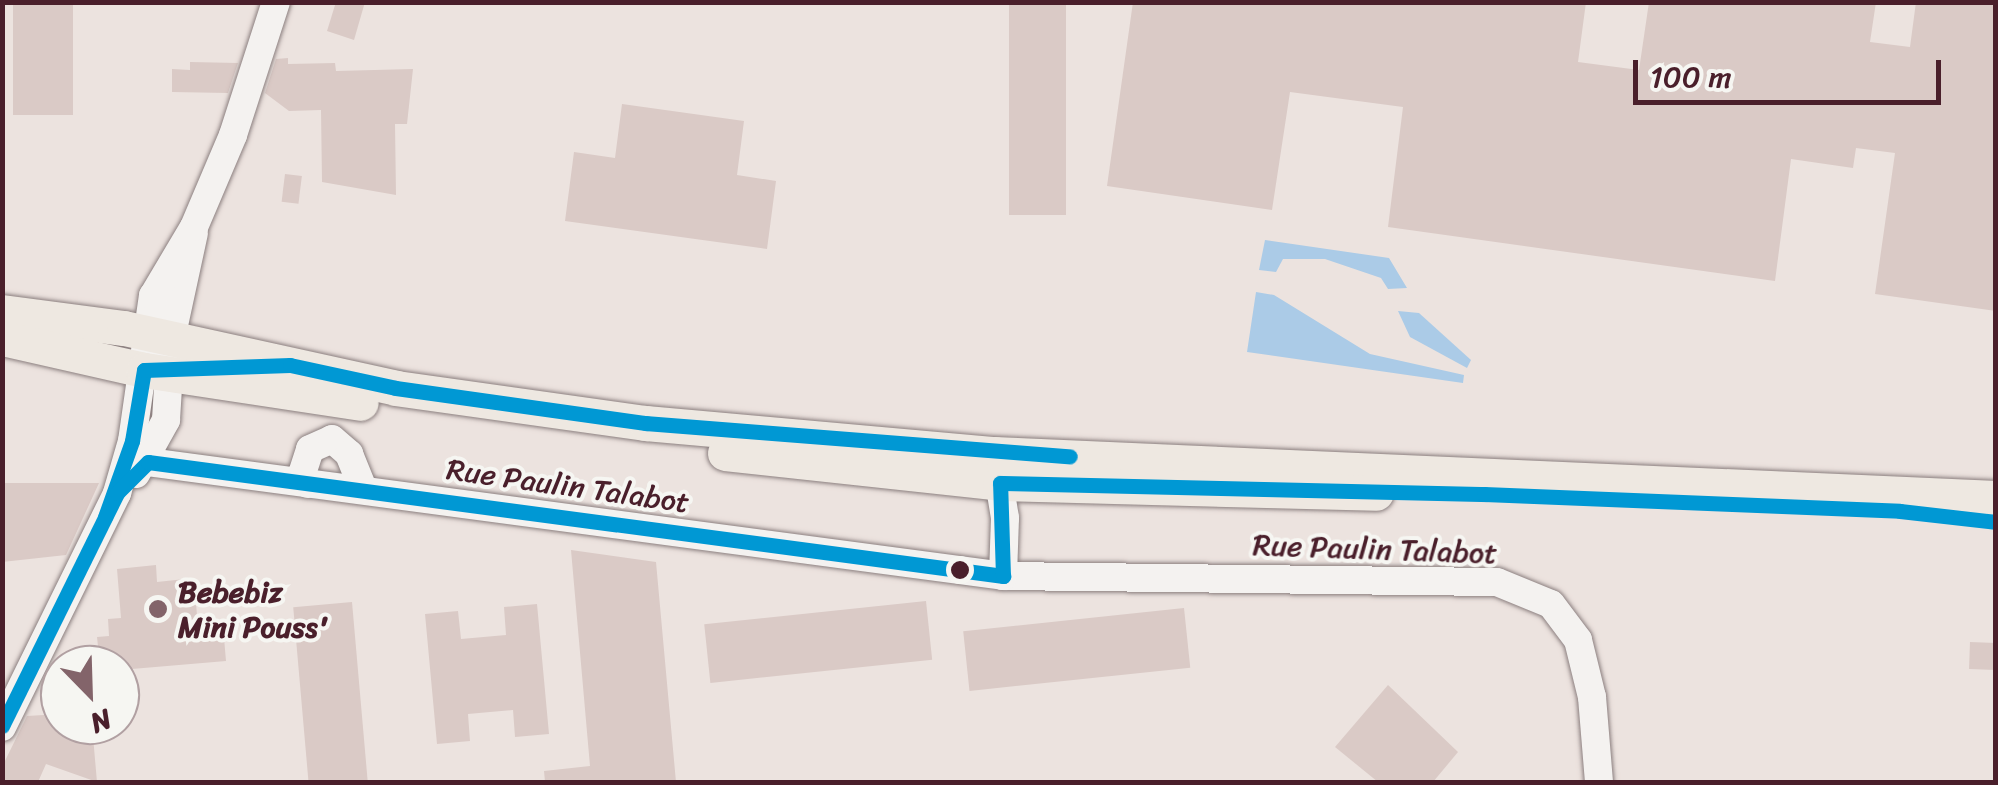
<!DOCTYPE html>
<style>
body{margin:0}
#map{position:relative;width:1998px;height:785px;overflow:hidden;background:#ece3df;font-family:Sriracha,sans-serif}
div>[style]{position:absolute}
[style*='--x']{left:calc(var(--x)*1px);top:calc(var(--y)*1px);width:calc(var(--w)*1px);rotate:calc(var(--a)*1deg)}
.water>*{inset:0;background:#abcbe7}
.building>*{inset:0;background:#dacac6;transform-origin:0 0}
.roads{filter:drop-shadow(0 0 2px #8b7f7f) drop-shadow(0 0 2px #8b7f7f)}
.minor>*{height:28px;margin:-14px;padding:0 14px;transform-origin:14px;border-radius:14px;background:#f4f2f0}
.major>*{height:35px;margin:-17.5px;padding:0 17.5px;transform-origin:17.5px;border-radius:17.5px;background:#eee8e1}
.bus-1>*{height:15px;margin:-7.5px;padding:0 7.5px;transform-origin:7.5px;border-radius:7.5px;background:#0098d4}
.dots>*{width:28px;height:28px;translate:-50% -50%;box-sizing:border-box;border:5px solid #f6f6f2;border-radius:50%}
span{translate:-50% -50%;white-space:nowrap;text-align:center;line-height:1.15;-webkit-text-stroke:8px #f6f6f2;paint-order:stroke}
.street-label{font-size:30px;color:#4a1f2b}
.poi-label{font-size:30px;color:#4a1f2b;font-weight:700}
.left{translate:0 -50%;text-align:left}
.frame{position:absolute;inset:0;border:5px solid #4a1f2b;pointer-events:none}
.north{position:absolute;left:40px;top:645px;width:100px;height:100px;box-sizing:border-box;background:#f6f6f2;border:2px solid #b1a0a2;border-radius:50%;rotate:157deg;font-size:28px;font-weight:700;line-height:40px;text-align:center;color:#4a1f2b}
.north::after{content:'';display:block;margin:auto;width:35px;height:45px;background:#83646a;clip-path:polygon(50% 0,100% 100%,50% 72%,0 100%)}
.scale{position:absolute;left:1633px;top:60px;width:308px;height:45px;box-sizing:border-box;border:5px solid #4a1f2b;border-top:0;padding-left:12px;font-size:30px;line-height:35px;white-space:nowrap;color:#4a1f2b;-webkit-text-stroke:8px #f6f6f2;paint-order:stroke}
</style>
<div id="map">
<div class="water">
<div style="clip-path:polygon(1265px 240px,1389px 258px,1407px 288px,1388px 289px,1381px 278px,1325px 259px,1283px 259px,1276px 272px,1259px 270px)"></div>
<div style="clip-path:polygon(1256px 292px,1274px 295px,1370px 354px,1464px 375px,1463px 383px,1247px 352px)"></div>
<div style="clip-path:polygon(1398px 311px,1419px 313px,1471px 360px,1467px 368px,1410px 337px)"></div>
</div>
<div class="building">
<div style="left:13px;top:2px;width:60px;height:113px"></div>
<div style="clip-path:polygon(336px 2px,365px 2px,354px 40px,327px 31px)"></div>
<div style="left:1009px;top:2px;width:57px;height:213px"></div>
<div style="clip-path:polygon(1133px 2px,1586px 2px,1578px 62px,1639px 70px,1649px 2px,1876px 2px,1870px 42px,1910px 47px,1916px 2px,1996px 2px,1996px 311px,1875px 294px,1895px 153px,1856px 148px,1853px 168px,1791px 159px,1775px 281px,1388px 227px,1403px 107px,1290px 92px,1272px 210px,1107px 186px)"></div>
<div style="clip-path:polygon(288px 58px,288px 64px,335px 63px,336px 71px,413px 69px,407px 124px,395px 124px,396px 195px,322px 182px,321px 110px,289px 111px,265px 93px,276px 59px)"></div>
<div style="clip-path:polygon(190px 62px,238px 63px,228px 93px,172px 92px,172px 69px,190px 70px)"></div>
<div style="clip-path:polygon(622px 104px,744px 121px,737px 175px,776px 181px,767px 249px,565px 221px,574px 152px,615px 158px)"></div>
<div style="left:285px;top:174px;width:17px;height:28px;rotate:7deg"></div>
<div style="clip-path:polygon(2px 483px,99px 483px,66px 555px,2px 562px)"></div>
<div style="clip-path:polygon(571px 550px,656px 562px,676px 782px,545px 782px,544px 771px,590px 766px)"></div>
<div style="clip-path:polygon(156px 565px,157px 582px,194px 578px,198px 628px,223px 626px,226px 661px,120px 670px,100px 665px,97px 637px,109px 636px,108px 619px,121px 618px,117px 569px)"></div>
<div style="left:926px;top:601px;width:59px;height:223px;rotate:84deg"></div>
<div style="left:352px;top:602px;width:181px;height:59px;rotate:85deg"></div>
<div style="clip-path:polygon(537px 604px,549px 734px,515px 737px,513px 710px,490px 712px,468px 714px,470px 741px,437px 744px,425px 614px,458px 611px,461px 639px,506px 635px,504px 607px)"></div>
<div style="left:1184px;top:608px;width:60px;height:222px;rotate:84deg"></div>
<div style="left:1970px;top:642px;width:26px;height:27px;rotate:2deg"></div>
<div style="clip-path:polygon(1388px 685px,1458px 752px,1433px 782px,1378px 782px,1335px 747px)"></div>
<div style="clip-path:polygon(60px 714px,60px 725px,92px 725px,97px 782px,46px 764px,38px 782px,2px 782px,2px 767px,27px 716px)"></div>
</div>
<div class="roads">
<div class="minor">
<div style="--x:148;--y:462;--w:863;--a:7.59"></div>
<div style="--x:1003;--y:576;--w:494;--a:0.7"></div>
<div style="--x:1497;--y:582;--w:58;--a:22.2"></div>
<div style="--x:1551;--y:604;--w:45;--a:53.1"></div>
<div style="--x:1578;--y:640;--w:59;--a:76.2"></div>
<div style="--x:1592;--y:697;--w:85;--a:85.3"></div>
<div style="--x:996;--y:463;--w:56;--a:80.7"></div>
<div style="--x:1005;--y:518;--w:58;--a:92"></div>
<div style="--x:136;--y:474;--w:62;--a:-60.9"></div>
<div style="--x:166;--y:420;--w:81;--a:-86.5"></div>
<div style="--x:171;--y:339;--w:108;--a:-77.8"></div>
<div style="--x:308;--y:484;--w:12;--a:-121"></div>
<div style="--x:302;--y:474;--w:26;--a:-72"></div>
<div style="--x:310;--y:449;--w:24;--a:-24"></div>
<div style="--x:332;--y:439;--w:23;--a:41"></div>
<div style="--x:349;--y:454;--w:37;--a:68"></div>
<div style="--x:2;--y:727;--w:261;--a:-63.8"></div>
<div style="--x:117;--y:493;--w:54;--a:-73.9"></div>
<div style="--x:132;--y:441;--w:147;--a:-81.8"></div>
<div style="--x:153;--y:296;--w:80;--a:-59.3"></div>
<div style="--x:194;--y:227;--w:100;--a:-67"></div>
<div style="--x:233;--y:135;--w:140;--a:-72.1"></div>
</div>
<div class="major">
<div style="--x:2;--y:312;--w:123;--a:7.5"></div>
<div style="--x:124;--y:328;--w:279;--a:12.4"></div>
<div style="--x:396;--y:388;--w:252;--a:8"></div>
<div style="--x:646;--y:423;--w:349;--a:5.1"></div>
<div style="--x:994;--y:454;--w:1003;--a:2.51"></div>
<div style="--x:2;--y:338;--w:146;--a:12.7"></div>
<div style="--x:144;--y:370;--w:219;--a:8.6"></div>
<div style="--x:725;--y:453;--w:277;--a:6.2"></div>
<div style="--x:1000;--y:483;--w:376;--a:1.5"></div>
</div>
</div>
<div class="bus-1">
<div style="--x:105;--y:517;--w:81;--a:-70.4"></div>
<div style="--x:132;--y:441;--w:72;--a:-80.4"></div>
<div style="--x:144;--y:370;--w:146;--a:-2"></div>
<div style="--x:290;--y:365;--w:108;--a:12.2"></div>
<div style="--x:396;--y:388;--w:252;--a:8"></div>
<div style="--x:646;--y:423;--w:425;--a:4.5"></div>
<div style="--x:2;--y:726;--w:260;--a:-63.7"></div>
<div style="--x:117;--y:493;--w:44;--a:-45"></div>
<div style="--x:148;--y:462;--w:863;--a:7.59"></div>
<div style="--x:1003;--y:576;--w:93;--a:-91.8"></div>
<div style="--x:1000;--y:483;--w:484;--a:1.3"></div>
<div style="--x:1484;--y:494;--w:416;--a:2.3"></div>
<div style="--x:1900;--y:511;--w:97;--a:6.5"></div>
</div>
<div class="dots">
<div style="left:960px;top:570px;background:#4a1f2b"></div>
<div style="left:158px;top:609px;background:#83646a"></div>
</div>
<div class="street-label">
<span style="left:568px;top:486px;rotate:8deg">Rue Paulin Talabot</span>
<span style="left:1375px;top:549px;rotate:2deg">Rue Paulin Talabot</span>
</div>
<div class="poi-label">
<span class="left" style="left:178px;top:609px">Bebebiz<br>Mini Pouss'</span>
</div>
<div class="frame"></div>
<div class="north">N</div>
<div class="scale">100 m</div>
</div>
